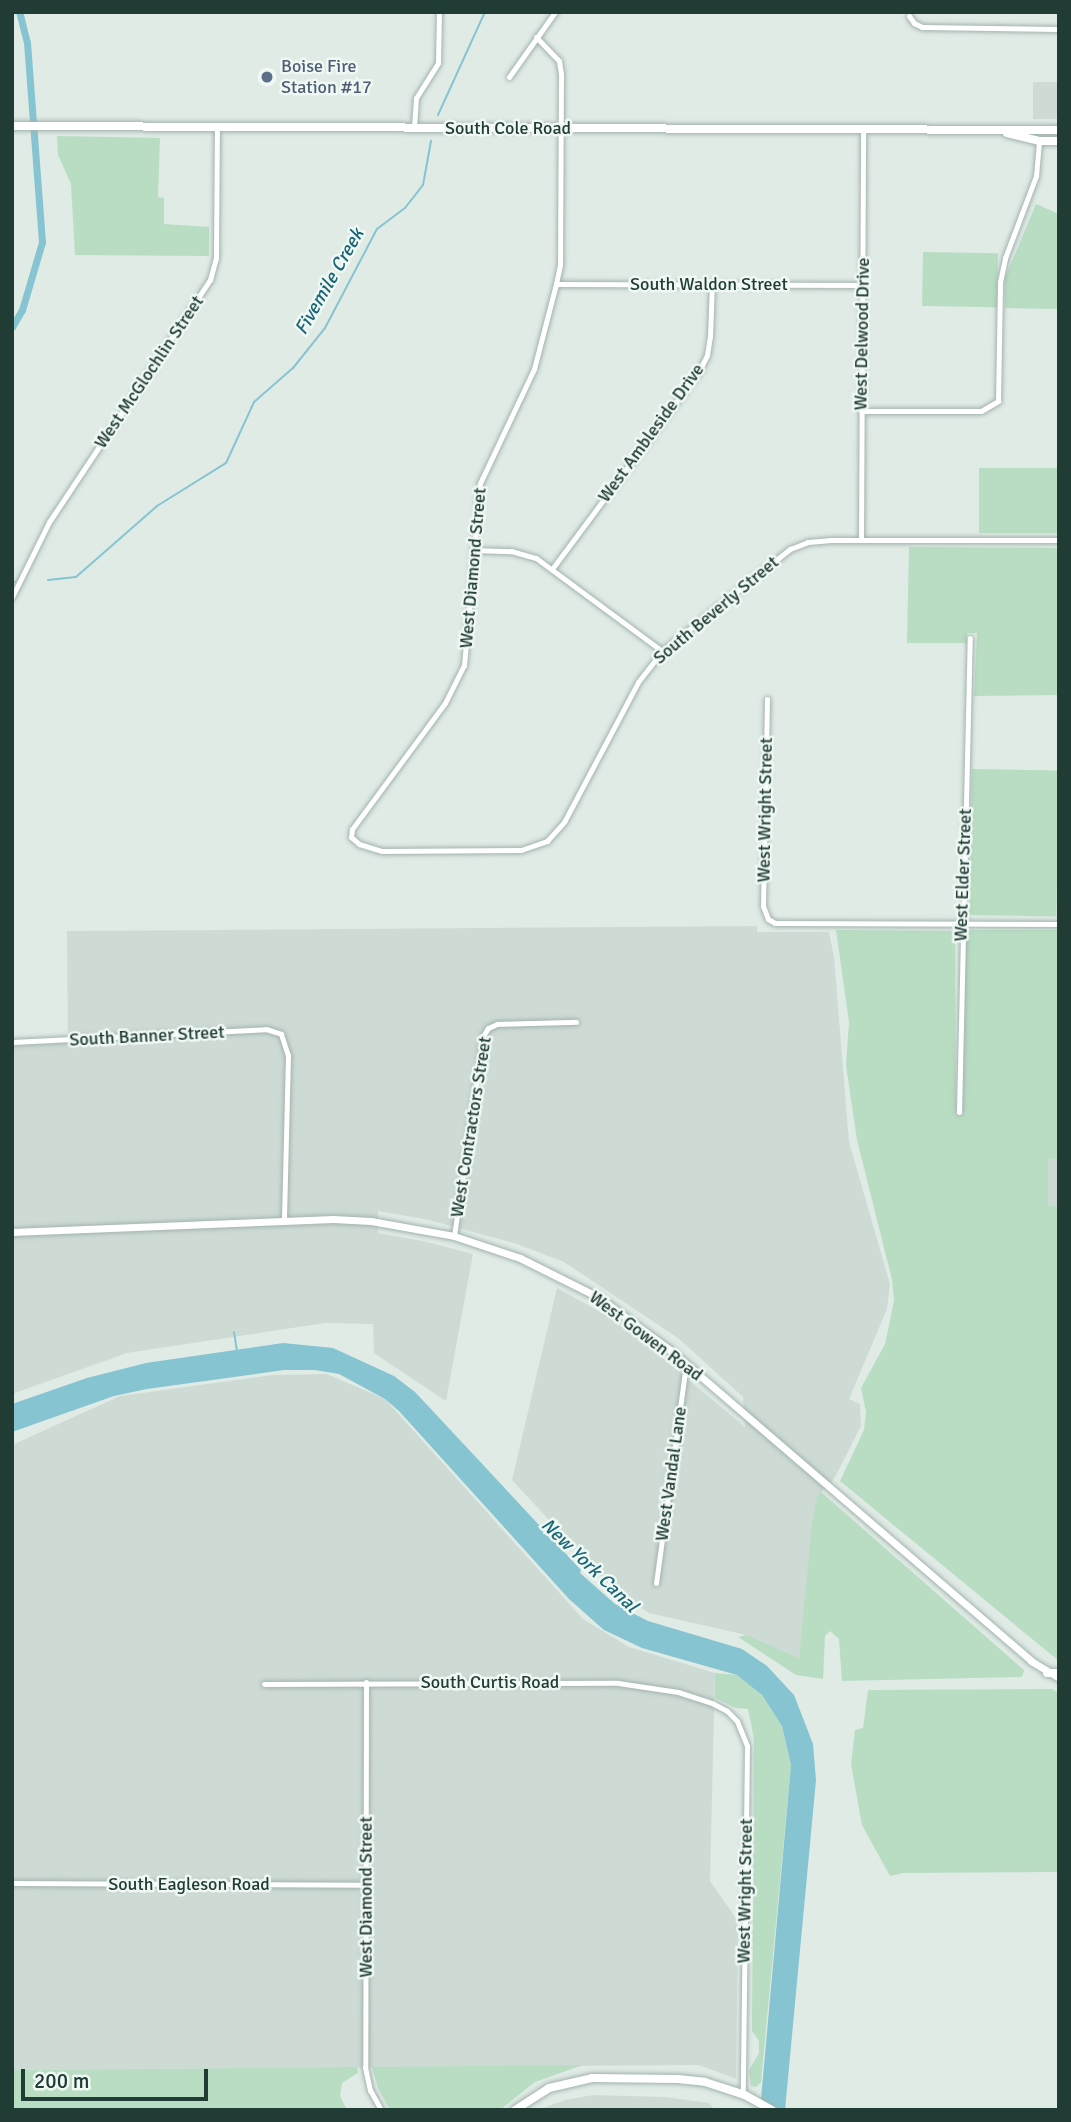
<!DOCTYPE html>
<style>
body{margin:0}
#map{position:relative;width:1071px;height:2122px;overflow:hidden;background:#e0ebe6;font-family:Signika,sans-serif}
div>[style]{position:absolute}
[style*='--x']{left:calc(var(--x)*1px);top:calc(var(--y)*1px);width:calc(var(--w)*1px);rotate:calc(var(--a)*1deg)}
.built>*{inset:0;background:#cedbd5;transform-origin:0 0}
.green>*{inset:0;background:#b8ddc3;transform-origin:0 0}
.water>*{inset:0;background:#86c4d2}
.stream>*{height:2px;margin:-1px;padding:0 1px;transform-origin:1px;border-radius:1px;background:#86c4d2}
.canal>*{height:7px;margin:-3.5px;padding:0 3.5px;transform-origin:3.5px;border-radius:3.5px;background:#86c4d2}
.roads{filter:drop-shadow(0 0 2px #a3b3ad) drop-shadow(0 0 2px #a3b3ad)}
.minor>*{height:5px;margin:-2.5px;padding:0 2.5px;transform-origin:2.5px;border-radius:2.5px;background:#fff}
.tertiary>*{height:7px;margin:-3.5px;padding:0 3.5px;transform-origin:3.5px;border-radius:3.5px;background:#fff}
.secondary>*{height:8px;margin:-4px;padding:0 4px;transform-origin:4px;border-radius:4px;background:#fff}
.dots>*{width:19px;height:19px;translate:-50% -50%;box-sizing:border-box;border:4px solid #f0f8f4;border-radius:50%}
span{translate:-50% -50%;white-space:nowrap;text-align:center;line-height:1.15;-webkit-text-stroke:5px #f0f8f4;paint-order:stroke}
.service-label{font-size:18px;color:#4e5e75}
.left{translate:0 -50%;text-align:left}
.street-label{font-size:18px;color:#203c35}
.water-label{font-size:19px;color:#1a6678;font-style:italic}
.frame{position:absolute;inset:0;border:14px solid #203c35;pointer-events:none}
.scale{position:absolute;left:21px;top:2069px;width:187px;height:32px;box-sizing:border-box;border:4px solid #203c35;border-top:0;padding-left:9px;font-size:21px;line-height:24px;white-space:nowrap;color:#203c35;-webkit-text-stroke:5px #f0f8f4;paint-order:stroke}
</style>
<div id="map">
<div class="built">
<div style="left:1033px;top:82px;width:26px;height:37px"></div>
<div style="clip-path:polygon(757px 926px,757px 932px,829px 932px,834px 957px,849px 1142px,890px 1284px,887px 1309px,849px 1399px,860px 1404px,861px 1426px,835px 1477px,817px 1497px,799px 1659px,746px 1635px,649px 1613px,610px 1586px,512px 1480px,557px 1288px,604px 1314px,648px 1346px,745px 1427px,743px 1397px,678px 1338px,564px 1262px,517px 1244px,429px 1220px,378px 1211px,378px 1233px,427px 1242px,473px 1254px,446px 1401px,374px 1353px,373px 1324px,325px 1323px,127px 1353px,12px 1394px,12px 1046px,68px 1043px,67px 931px)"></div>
<div style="left:1048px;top:1158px;width:11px;height:48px"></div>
<div style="clip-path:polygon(327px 1374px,385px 1399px,583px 1619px,629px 1647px,715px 1673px,710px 1881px,738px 1921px,736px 2079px,699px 2065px,12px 2070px,12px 1445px,120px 1396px,272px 1375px)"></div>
<div style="clip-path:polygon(593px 2095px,665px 2097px,709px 2103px,715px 2110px,538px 2110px,565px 2100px)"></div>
</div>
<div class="green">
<div style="clip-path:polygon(57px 136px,160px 138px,158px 197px,164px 198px,164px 224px,209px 227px,209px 256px,75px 255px,71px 184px,58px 155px)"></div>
<div style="clip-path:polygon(1036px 204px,1059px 214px,1059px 309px,1005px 308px,1005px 278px)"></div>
<div style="left:923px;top:252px;width:75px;height:54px;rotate:1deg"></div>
<div style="left:1059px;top:468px;width:65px;height:80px;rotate:90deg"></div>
<div style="clip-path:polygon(909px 547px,1059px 548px,1059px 695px,974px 696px,977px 633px,967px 633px,967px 643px,907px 643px)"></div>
<div style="left:972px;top:769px;width:87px;height:146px;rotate:1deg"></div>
<div style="clip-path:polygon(836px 930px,955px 931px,956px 1115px,963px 1114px,966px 930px,1058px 930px,1059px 1158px,1048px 1159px,1048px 1206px,1059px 1206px,1059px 1661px,840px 1481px,864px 1430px,866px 1412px,861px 1388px,885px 1344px,894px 1301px,892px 1280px,857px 1140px,846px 1065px,849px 1022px)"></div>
<div style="clip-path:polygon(821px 1492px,1024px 1670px,1022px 1677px,842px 1681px,839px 1639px,830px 1631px,825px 1636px,823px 1679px,796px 1675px,738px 1637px,746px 1635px,799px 1658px,812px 1524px,817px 1496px)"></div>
<div style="clip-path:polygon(715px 1673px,738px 1675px,762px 1695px,782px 1726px,791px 1765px,761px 2082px,756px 2087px,751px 2086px,749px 2070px,759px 2053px,759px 2041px,752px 2031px,754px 1739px,748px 1709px,736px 1708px,715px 1698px)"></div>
<div style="clip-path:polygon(1053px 1689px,1059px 1694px,1059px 1872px,903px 1873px,890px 1876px,862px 1825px,851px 1764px,855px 1730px,863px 1728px,868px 1690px)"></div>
<div style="clip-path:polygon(583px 2065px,535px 2082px,500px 2110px,390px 2110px,378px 2088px,372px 2067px)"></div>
<div style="clip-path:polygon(357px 2067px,358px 2073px,342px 2083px,340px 2096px,346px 2108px,352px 2110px,12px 2110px,12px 2070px)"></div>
</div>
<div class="water">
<div style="clip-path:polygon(283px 1343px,333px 1348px,394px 1376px,415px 1392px,581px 1570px,580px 1573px,615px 1604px,648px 1621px,742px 1649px,767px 1666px,794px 1695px,813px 1744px,816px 1780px,785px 2110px,760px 2110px,791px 1765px,782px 1726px,762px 1695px,737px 1675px,642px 1648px,604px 1630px,569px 1599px,399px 1411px,385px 1399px,339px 1374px,315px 1370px,284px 1370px,147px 1389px,114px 1396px,12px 1432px,12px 1404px,87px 1378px,146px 1363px)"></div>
</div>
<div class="stream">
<div style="--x:438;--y:115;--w:113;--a:-65.5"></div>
<div style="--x:48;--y:580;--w:28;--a:-6"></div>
<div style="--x:76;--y:577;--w:108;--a:-41.2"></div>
<div style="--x:157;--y:506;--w:81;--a:-31.9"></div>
<div style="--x:226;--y:463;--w:67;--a:-65.3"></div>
<div style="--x:254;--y:402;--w:52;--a:-41.1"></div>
<div style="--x:293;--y:368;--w:51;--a:-51.3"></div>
<div style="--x:325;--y:328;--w:112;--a:-62.3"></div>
<div style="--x:377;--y:229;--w:35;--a:-37"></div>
<div style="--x:405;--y:208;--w:29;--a:-52"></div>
<div style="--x:423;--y:185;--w:45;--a:-79.7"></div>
<div style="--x:12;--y:582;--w:3;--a:0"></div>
<div style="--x:234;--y:1332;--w:18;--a:81"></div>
</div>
<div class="canal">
<div style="--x:12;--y:327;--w:20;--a:-60"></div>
<div style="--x:22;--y:310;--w:71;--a:-73.6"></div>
<div style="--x:42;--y:242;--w:200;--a:-94.3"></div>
<div style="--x:27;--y:43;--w:32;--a:-104"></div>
</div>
<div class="roads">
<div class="minor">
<div style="--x:909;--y:16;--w:9;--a:54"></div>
<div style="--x:914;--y:23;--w:9;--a:27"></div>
<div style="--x:922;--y:27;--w:137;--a:0.8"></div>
<div style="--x:536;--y:37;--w:33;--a:46"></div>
<div style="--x:559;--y:61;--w:13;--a:81"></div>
<div style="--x:561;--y:74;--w:191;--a:90.3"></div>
<div style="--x:560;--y:265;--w:19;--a:102"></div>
<div style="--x:556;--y:284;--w:88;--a:104.5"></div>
<div style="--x:534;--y:369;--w:126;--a:115.3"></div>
<div style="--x:480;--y:483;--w:183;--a:95"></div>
<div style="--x:464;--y:665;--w:42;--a:116.6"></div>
<div style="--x:445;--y:703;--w:157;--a:126.4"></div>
<div style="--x:352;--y:829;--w:8;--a:97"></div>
<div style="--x:351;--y:837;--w:11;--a:41"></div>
<div style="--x:359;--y:844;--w:24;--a:17"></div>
<div style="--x:382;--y:851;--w:139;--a:-0.4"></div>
<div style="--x:521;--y:850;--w:28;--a:-19"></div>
<div style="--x:547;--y:841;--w:25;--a:-48"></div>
<div style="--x:564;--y:822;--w:158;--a:-62.1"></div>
<div style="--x:638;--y:682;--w:39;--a:-52"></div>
<div style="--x:662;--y:651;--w:164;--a:-38.6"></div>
<div style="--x:790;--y:549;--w:19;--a:-21"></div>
<div style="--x:808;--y:542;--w:23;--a:-5"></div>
<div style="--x:831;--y:540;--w:228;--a:0"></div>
<div style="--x:509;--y:77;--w:80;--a:-54.7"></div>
<div style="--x:414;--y:127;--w:29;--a:-86"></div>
<div style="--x:416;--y:98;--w:41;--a:-57.8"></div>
<div style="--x:438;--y:63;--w:51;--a:-88.9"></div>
<div style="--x:556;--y:284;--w:306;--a:0.2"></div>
<div style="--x:861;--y:411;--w:120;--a:0"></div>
<div style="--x:981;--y:411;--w:20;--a:-30"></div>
<div style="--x:998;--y:401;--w:119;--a:-89"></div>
<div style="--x:1000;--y:282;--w:25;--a:-78"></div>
<div style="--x:1005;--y:258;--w:88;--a:-69.3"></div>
<div style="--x:1036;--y:176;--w:35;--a:-85"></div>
<div style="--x:861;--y:539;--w:410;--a:-89.7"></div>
<div style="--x:473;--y:550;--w:38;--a:2"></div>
<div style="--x:511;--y:551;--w:26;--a:16"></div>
<div style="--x:536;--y:558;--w:157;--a:36.4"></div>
<div style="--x:552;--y:569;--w:247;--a:-53.4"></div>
<div style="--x:699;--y:371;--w:18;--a:-63"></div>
<div style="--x:707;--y:355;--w:18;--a:-81"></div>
<div style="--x:710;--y:337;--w:54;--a:-87.9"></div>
<div style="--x:12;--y:597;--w:84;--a:-63.7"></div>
<div style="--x:49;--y:522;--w:291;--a:-56.4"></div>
<div style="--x:210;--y:280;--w:23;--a:-75"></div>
<div style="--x:216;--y:258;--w:131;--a:-89.6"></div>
<div style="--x:767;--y:699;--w:207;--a:91.1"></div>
<div style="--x:763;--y:906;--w:14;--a:69"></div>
<div style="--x:768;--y:919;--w:8;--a:30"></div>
<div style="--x:775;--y:923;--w:284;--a:0.2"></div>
<div style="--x:12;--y:1042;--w:254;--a:-2.9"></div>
<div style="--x:266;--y:1029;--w:16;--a:18"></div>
<div style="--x:281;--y:1034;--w:22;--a:72"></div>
<div style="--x:288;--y:1055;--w:164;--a:91.4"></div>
<div style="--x:959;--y:1112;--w:474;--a:-88.7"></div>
<div style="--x:454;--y:1236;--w:202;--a:-81.7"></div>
<div style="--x:483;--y:1036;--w:9;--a:-58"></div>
<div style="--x:488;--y:1028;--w:10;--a:-24"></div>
<div style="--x:497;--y:1024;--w:79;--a:-1.5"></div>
<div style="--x:656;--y:1583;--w:221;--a:-82.2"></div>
<div style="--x:366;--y:1682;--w:385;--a:90.1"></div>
<div style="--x:365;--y:2067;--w:24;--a:78"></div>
<div style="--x:370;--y:2090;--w:23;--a:61"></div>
<div style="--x:264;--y:1684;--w:354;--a:-0.2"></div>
<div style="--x:618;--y:1683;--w:61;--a:8.5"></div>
<div style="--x:678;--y:1692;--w:36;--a:18"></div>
<div style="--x:712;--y:1703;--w:17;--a:28"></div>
<div style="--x:727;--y:1711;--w:14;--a:45"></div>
<div style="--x:737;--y:1721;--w:27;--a:68"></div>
<div style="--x:747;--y:1746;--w:348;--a:90.7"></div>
<div style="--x:12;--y:1883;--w:354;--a:0.3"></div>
</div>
<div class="tertiary">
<div style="--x:12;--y:1232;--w:321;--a:-2.3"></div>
<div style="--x:333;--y:1219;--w:38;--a:3"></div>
<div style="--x:371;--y:1221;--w:84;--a:10.2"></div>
<div style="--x:454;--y:1236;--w:70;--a:18.4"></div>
<div style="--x:520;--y:1258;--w:87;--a:26.6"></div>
<div style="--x:598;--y:1297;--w:89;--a:36.4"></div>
<div style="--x:670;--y:1350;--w:476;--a:40.7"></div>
<div style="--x:1031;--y:1661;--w:33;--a:31"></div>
</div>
<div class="secondary">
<div style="--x:12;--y:126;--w:1047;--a:0.22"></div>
<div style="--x:1007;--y:133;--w:33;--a:14"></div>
<div style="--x:1039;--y:141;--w:20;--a:0"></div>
<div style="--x:1047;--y:1673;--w:12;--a:0"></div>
<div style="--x:515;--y:2110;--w:40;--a:-32.9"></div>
<div style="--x:549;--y:2088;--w:44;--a:-13.1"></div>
<div style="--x:592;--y:2078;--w:86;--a:0.7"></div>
<div style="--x:678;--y:2079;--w:27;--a:6"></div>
<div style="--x:705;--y:2082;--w:40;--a:18"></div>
<div style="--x:743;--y:2094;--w:33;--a:29"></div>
</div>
</div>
<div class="dots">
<div style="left:267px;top:77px;background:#5c6f8a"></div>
</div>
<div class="service-label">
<span class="left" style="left:281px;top:77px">Boise Fire<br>Station #17</span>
</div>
<div class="street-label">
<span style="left:508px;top:128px">South Cole Road</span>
<span style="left:709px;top:284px">South Waldon Street</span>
<span style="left:862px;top:334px;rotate:-89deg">West Delwood Drive</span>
<span style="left:149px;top:372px;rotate:-56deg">West McGlochlin Street</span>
<span style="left:651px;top:433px;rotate:-54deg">West Ambleside Drive</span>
<span style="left:473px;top:568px;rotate:-85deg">West Diamond Street</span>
<span style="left:716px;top:610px;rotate:-40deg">South Beverly Street</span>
<span style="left:765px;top:810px;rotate:-89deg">West Wright Street</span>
<span style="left:963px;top:875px;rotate:-88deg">West Elder Street</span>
<span style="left:147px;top:1036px;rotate:-3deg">South Banner Street</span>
<span style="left:471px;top:1127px;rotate:-81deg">West Contractors Street</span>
<span style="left:646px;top:1336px;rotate:37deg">West Gowen Road</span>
<span style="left:671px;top:1474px;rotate:-82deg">West Vandal Lane</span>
<span style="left:490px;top:1682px">South Curtis Road</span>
<span style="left:189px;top:1884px">South Eagleson Road</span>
<span style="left:745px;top:1891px;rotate:-89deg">West Wright Street</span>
<span style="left:366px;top:1897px;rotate:-90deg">West Diamond Street</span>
</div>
<div class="water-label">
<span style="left:330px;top:282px;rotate:-60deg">Fivemile Creek</span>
<span style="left:589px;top:1566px;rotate:44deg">New York Canal</span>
</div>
<div class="frame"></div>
<div class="scale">200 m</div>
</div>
